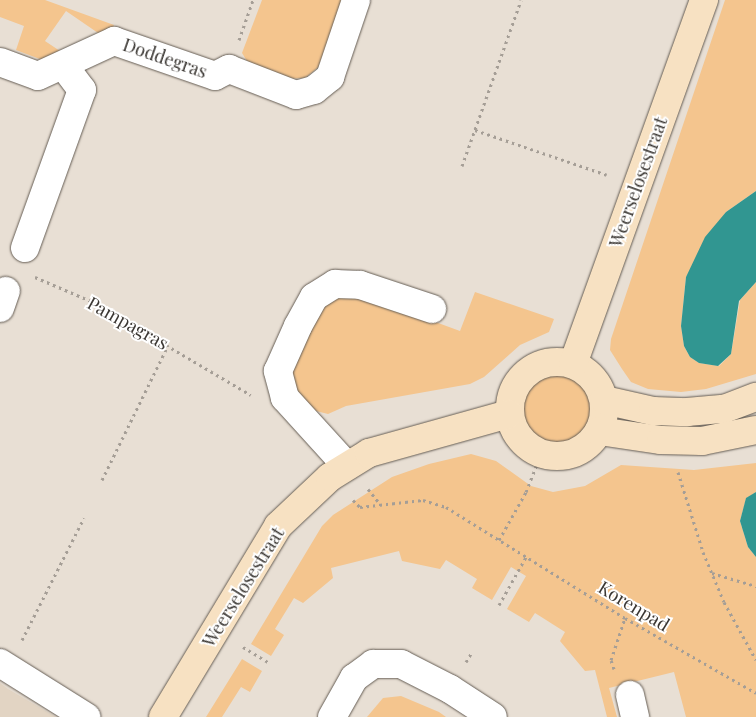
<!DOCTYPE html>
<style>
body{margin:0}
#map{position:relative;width:756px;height:717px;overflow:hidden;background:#e8dfd4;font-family:"Playfair Display",serif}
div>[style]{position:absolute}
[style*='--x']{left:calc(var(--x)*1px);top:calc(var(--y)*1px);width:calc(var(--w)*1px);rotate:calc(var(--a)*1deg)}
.built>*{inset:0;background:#e2d4c3}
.green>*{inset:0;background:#f4c58e}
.round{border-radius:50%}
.water>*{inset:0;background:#319691}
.path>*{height:3px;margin-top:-1.5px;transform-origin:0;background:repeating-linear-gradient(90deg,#a59e96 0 2.5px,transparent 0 6.5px)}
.roads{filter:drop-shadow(0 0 1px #655d54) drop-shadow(0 0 1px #655d54)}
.street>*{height:28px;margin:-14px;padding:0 14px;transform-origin:14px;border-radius:14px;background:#fff}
.secondary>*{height:28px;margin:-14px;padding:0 14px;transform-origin:14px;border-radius:14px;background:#f7e1c2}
.secondary>.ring{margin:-14px;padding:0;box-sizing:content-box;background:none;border:28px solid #f7e1c2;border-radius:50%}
span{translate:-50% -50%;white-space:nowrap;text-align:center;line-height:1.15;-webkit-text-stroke:4px #fff;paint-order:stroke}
.street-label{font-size:18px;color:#3b3733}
</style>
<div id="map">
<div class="built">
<div style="clip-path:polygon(0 683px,8px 689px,56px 717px,0 717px)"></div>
</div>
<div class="green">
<div style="clip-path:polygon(0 0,45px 0,114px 25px,112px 29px,101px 35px,66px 11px,45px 41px,63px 53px,45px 61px,16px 50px,24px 26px,0 17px)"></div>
<div style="clip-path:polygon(262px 0,345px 0,321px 65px,305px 78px,286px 79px,250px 66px,242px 53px)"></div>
<div style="clip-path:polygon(725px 0,756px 0,756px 191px,726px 212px,686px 277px,681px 326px,684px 346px,690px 357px,699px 363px,719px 366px,731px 354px,740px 300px,756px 282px,756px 374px,706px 389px,681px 392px,648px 389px,631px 382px,622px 369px,610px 350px,611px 339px)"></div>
<div style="clip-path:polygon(475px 292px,554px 319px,549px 332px,520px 345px,484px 377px,470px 384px,346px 406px,328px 414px,312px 410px,295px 389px,291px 364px,325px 301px,359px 294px,460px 331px)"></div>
<div class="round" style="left:517px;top:371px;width:78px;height:78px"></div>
<div style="clip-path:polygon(471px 454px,496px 461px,531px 486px,553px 492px,585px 486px,621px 465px,694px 470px,756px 463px,756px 492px,746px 499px,740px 521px,748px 547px,756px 557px,756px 717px,686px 717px,674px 672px,609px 688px,617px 717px,607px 717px,595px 670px,585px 671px,560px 641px,565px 632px,535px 613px,529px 622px,507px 609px,526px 576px,511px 567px,492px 600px,472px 588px,477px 579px,446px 560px,440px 569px,402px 561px,399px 551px,331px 568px,333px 578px,303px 603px,294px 598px,275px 629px,284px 635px,271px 656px,251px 644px,322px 526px,333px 515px,392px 477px,429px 464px)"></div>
<div style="clip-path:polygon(242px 659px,262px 671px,250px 692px,241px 687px,222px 717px,206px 717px)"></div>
<div style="clip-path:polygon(401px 696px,439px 712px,446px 717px,367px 717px,383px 698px)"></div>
</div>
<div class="water">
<div style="clip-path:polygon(756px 191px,756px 282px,739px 301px,731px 354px,718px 366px,699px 363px,690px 357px,684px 346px,681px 326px,686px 277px,705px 237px,726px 212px)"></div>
<div style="clip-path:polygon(756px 492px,756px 557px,748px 547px,740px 521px,746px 498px)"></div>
</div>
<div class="path">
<div style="--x:239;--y:40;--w:42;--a:-70.7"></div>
<div style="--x:475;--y:130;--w:139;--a:18.8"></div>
<div style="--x:462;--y:166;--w:176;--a:-70.4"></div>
<div style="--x:35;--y:277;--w:63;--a:23.3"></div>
<div style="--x:93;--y:302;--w:183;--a:30.5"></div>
<div style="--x:678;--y:472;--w:84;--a:72.6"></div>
<div style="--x:703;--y:552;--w:54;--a:67.2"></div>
<div style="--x:724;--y:602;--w:66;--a:61.1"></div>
<div style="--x:102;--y:480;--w:150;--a:-63.9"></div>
<div style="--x:368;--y:489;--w:19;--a:51"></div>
<div style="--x:353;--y:500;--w:10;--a:45"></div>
<div style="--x:360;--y:507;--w:63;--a:-6.3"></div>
<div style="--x:423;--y:500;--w:24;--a:17"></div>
<div style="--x:446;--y:507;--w:211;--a:31.8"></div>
<div style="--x:625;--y:618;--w:151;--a:29.8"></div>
<div style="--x:499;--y:540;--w:55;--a:-60.6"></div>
<div style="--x:526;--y:492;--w:41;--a:-68.5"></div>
<div style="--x:712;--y:573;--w:46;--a:16.5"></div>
<div style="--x:499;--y:605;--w:55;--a:-60.6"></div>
<div style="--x:22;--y:640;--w:137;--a:-63.1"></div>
<div style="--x:243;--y:647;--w:29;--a:31"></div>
<div style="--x:466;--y:662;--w:12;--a:-59"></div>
<div style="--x:614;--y:669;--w:9;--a:-108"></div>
<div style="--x:611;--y:660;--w:44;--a:-71.6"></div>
</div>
<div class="roads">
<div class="street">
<div style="--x:0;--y:62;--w:40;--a:20.2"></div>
<div style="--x:38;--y:76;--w:84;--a:-24.7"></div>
<div style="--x:114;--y:41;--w:107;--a:19.1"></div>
<div style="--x:215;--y:76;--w:16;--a:-27"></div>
<div style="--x:229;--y:69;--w:72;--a:21.2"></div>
<div style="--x:296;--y:95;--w:19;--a:-16"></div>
<div style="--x:314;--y:90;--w:21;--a:-39"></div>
<div style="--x:330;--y:77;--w:81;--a:-71.3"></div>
<div style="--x:25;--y:248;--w:168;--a:-70.2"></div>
<div style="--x:82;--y:90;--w:31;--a:-127"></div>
<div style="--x:0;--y:308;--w:18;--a:-71"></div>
<div style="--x:346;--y:465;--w:91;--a:-132.3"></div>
<div style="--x:285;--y:398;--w:28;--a:-105"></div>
<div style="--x:278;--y:371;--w:49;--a:-66"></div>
<div style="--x:298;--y:326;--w:33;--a:-61"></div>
<div style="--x:314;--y:297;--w:25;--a:-32"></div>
<div style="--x:335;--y:284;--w:25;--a:2"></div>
<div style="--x:360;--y:285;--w:76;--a:18.4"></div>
<div style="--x:0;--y:663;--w:102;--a:32.1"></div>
<div style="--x:630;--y:695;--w:23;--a:77"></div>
<div style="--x:332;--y:717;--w:45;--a:-60.6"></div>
<div style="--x:354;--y:678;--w:24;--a:-36"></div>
<div style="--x:373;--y:664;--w:28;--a:0"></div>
<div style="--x:401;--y:664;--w:55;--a:27"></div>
<div style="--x:450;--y:689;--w:51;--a:33.1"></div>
</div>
<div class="secondary">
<div class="ring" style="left:510px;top:362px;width:66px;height:66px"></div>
<div style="--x:573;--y:364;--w:387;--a:-70.2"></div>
<div style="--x:604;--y:400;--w:50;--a:12.7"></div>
<div style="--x:653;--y:411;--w:34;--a:2"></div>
<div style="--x:687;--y:412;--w:37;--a:-5"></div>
<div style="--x:724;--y:409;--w:34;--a:-21"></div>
<div style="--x:599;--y:431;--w:63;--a:8.3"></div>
<div style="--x:661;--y:440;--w:41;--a:1.4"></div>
<div style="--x:702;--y:441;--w:55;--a:-11.5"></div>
<div style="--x:163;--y:717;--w:223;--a:-58.9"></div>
<div style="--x:278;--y:526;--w:71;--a:-43.3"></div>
<div style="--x:330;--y:477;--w:46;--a:-31.6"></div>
<div style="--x:369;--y:453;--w:145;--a:-15.6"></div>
</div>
</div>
<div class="street-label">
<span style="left:165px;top:58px;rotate:19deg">Doddegras</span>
<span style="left:638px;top:182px;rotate:-70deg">Weerselosestraat</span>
<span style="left:128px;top:323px;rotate:29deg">Pampagras</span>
<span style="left:243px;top:587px;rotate:-58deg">Weerselosestraat</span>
<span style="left:634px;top:606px;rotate:31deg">Korenpad</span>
</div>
</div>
